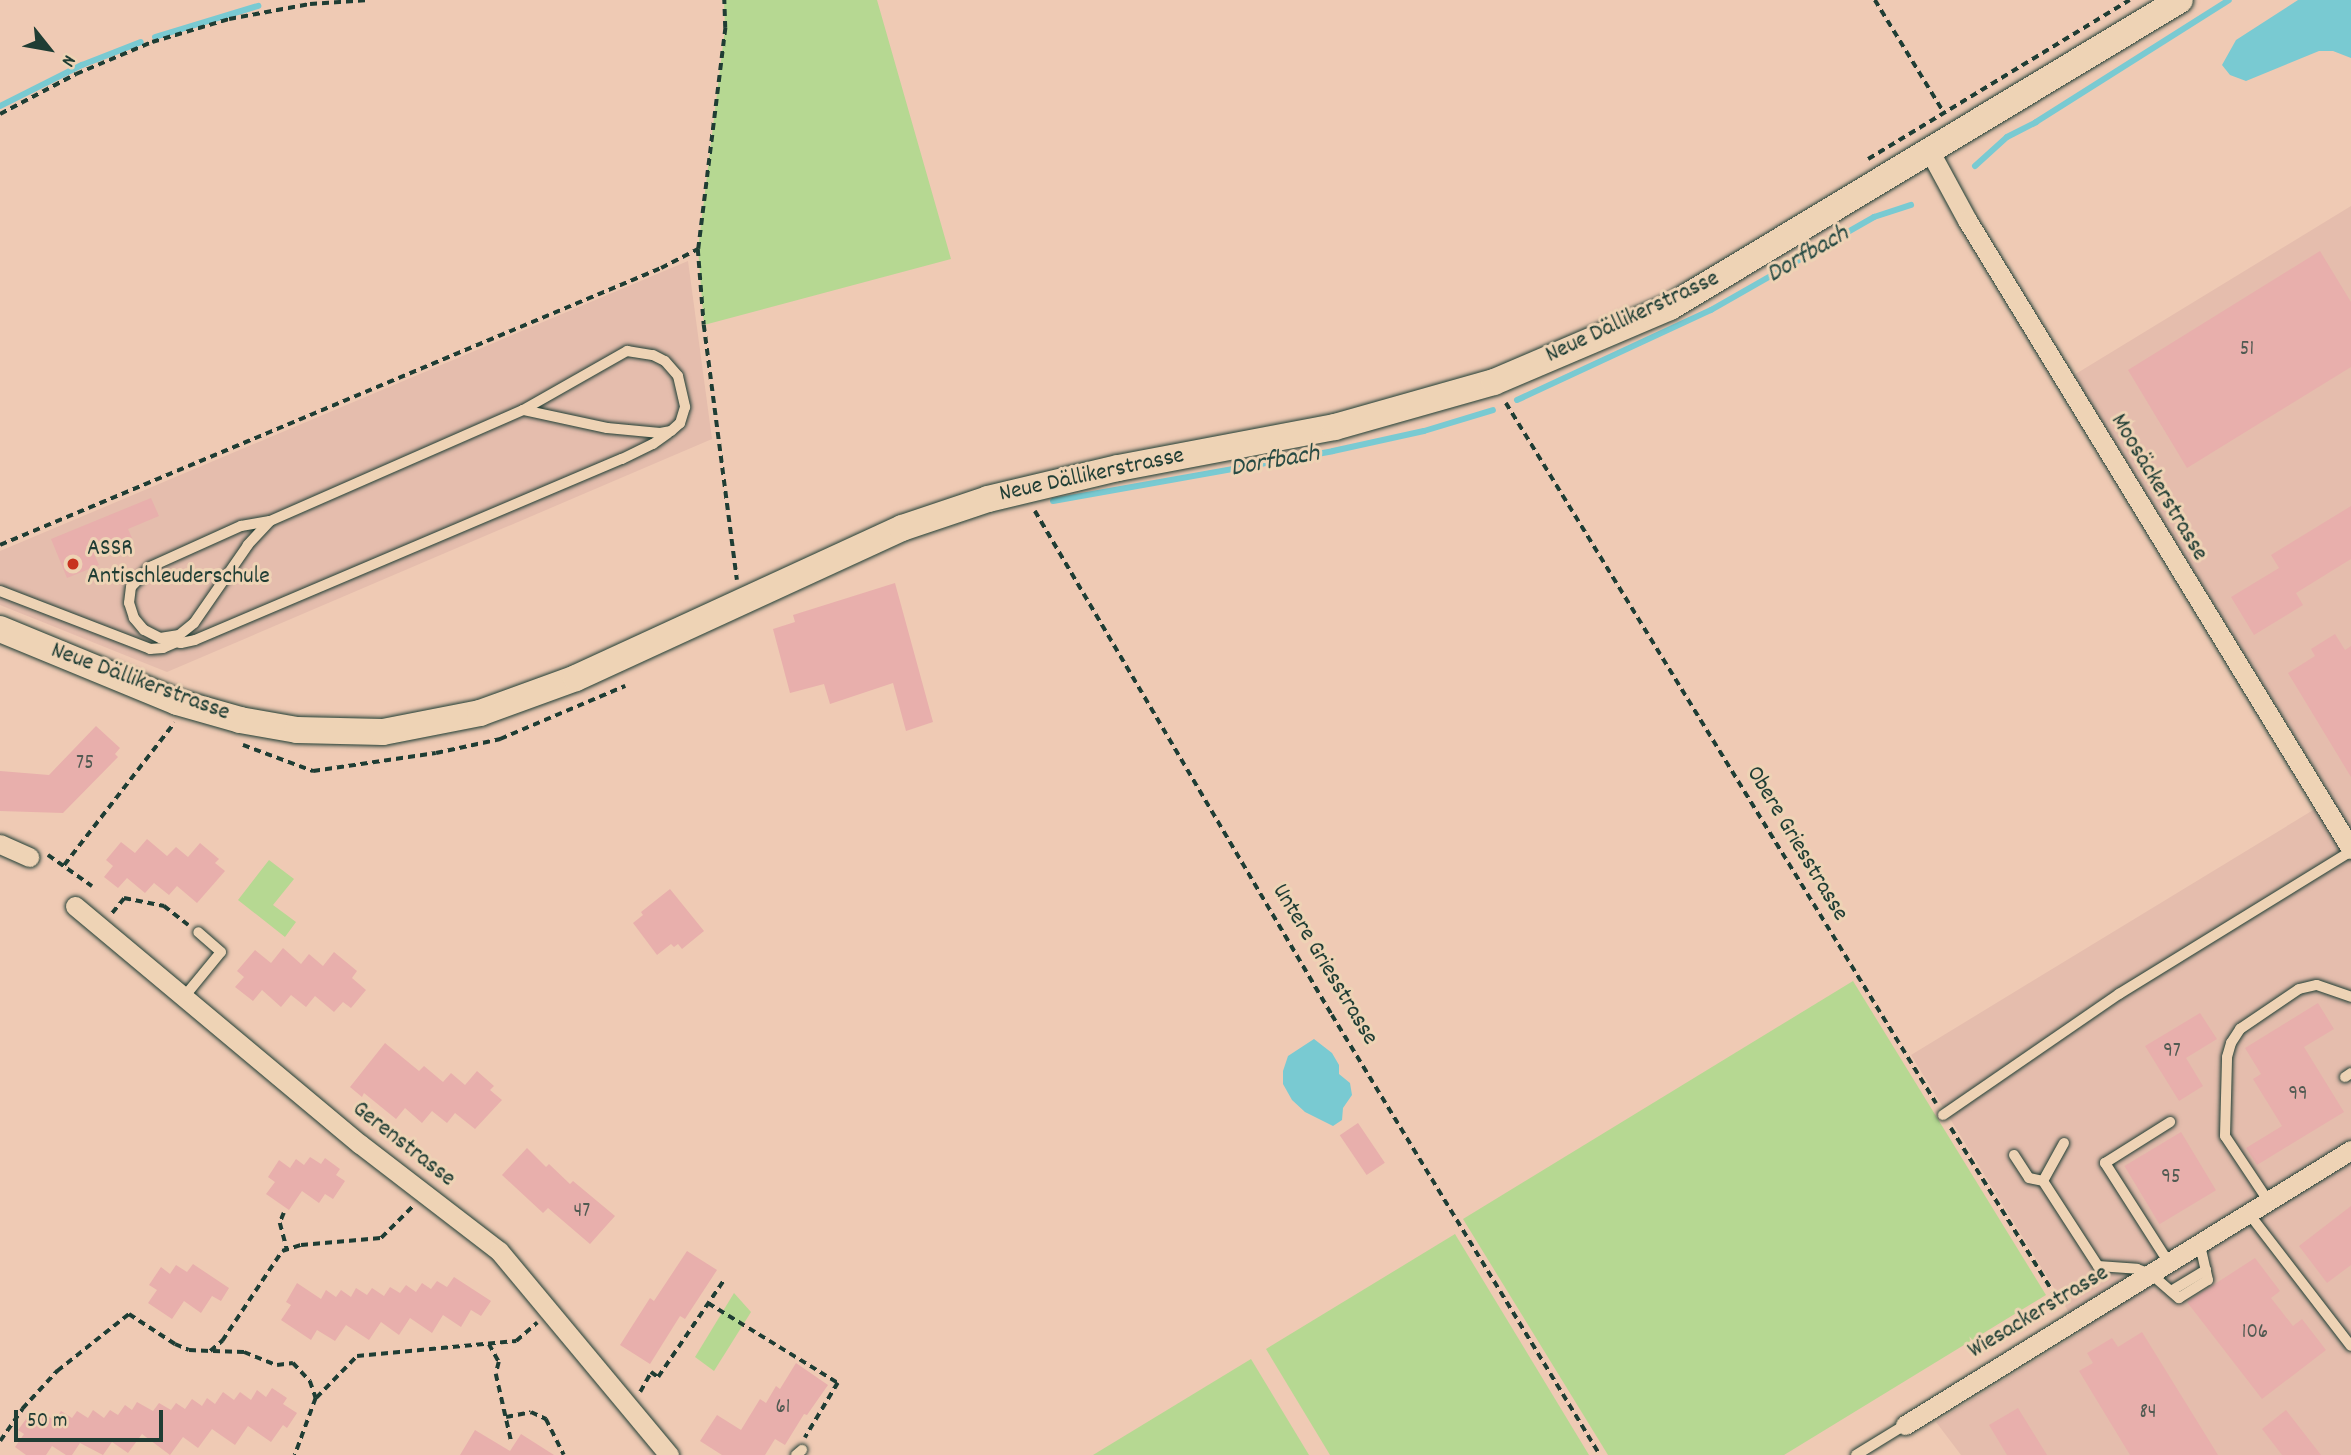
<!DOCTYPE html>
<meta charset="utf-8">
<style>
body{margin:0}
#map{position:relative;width:2351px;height:1455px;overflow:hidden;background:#efcab4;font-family:Dekko,sans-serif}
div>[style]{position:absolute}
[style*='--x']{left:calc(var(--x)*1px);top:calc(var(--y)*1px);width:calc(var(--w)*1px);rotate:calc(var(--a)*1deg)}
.built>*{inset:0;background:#e5bdad}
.green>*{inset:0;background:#b6d892}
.water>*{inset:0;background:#79cad2}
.stream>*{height:6px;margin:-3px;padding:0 3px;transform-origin:3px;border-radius:3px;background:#79cad2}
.building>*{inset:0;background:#e8afac;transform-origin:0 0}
.path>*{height:3.5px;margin-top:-1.75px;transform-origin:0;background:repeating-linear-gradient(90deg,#1f3d34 0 7px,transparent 0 12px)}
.roads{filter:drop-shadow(0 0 2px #1f3d34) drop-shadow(0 0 2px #1f3d34)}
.lane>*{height:10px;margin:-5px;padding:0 5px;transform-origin:5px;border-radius:5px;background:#eed3b5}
.street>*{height:19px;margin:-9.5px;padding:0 9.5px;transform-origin:9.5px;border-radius:9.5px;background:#eed3b5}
.secondary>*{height:26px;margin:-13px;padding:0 13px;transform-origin:13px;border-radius:13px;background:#eed3b5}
.dots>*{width:19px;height:19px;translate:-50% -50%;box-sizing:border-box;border:4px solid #eed3b5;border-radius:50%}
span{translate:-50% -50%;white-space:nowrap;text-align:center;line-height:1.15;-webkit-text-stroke:6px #eed3b5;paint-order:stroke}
.number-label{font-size:21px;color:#515a52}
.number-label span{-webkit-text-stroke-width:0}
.street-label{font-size:24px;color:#1f3d34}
.poi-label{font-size:24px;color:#1f3d34}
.left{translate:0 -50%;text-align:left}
.water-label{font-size:26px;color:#284b44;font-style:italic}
.north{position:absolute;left:14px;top:14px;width:70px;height:70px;-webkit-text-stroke:5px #eed3b5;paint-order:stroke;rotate:121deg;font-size:19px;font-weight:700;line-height:28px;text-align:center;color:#1f3d34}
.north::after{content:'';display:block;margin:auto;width:24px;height:32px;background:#1f3d34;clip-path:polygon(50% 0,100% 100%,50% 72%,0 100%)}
.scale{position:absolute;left:14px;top:1410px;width:149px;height:32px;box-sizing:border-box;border:4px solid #1f3d34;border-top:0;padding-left:9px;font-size:21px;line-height:24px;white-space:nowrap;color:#1f3d34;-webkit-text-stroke:5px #eed3b5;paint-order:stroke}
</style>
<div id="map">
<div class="built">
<div style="clip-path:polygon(2351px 206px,2351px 1455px,1961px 1455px,1936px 1422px,2081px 1332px,1911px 1055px,2333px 798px,2074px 375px)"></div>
<div style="clip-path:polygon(688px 261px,712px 439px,167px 672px,0 605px,0 551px)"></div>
</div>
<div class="green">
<div style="clip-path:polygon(724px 0,877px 0,951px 259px,704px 325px,698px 249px,725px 28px)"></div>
<div style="clip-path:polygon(269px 860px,294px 879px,273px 905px,296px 922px,285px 937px,238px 900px)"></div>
<div style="clip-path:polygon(1853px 981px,2046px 1295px,1784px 1455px,1608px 1455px,1463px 1219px)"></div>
<div style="clip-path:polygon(1455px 1234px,1589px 1455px,1330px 1455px,1266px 1349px)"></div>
<div style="clip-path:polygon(734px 1293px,751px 1312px,714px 1371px,695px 1357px)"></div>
<div style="clip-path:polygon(1251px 1359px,1309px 1455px,1093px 1455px)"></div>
</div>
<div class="water">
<div style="clip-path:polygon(2298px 0,2351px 0,2351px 58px,2333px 51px,2319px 51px,2246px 81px,2230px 75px,2222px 65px,2236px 40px)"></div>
<div style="clip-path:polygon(1314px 1039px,1332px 1053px,1339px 1065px,1339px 1074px,1350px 1083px,1352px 1095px,1343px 1108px,1342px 1120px,1333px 1126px,1305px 1112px,1292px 1100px,1283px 1084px,1283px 1071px,1288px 1056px)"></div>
</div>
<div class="stream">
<div style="--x:155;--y:37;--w:108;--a:-16.8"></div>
<div style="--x:0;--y:106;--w:92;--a:-26.6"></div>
<div style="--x:82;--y:65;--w:63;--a:-21.3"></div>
<div style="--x:1975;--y:166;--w:43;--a:-42.2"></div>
<div style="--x:2007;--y:137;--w:33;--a:-27"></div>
<div style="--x:2036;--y:122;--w:228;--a:-32.3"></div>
<div style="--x:1517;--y:400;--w:214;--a:-24.9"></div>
<div style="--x:1711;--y:310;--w:188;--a:-29.7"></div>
<div style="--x:1874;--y:217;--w:39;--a:-18"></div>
<div style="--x:1053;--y:501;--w:284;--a:-10.1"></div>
<div style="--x:1333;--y:451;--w:93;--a:-12.4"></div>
<div style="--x:1424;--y:431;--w:72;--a:-16.9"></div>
</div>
<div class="building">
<div style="clip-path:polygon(2320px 251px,2351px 302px,2351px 367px,2187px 468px,2128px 370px)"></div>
<div style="clip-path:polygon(151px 498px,159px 516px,128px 529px,132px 538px,94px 554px,99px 565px,67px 578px,51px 539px)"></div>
<div style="clip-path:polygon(2351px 506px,2351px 559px,2296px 593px,2303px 605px,2254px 635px,2231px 597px,2279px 568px,2271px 555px)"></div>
<div style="clip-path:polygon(895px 583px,933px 722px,906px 731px,893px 683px,830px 704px,824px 684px,790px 693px,773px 629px,795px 622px,793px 615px)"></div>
<div style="clip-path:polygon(2335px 634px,2345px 650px,2351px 646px,2351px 777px,2288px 673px,2315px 656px,2311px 649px)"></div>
<div style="clip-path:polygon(96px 726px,120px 748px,115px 754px,118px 757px,63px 813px,0 811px,0 771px,49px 775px)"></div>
<div style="clip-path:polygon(147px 839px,167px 856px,176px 847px,188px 857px,200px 843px,219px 859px,215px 863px,225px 871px,197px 903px,177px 886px,169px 895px,154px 883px,145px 893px,127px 878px,118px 888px,104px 877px,113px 866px,106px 860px,121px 842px,135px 853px)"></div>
<div style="clip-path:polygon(670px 889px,704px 931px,682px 949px,678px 944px,674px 947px,671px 944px,657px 955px,633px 923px,643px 915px,641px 912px)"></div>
<div style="clip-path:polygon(283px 948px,301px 964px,309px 954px,323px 966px,334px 952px,357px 971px,352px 978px,366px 990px,351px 1008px,343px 1002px,334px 1012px,315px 996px,306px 1007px,291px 995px,281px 1007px,262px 990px,253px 1001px,235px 987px,244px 977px,237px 971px,255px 950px,271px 963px)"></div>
<div style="clip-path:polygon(2318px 1003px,2334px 1029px,2304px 1047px,2344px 1112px,2257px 1165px,2246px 1148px,2282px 1126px,2253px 1079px,2261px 1074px,2245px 1048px)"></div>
<div style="clip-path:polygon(2200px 1013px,2217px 1039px,2186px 1058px,2203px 1086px,2179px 1101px,2145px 1046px)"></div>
<div style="clip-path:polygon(385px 1043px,419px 1071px,424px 1066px,443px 1082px,451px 1073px,465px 1085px,477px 1071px,494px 1086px,490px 1090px,502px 1100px,475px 1129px,455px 1113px,447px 1123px,432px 1111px,422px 1123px,405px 1108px,396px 1119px,364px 1093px,362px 1097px,350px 1087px)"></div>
<div style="left:1358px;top:1123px;width:48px;height:22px;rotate:56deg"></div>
<div style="left:2181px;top:1132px;width:68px;height:66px;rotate:59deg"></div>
<div style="clip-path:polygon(527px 1148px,546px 1167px,549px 1164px,570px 1184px,573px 1181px,615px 1216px,590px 1244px,548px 1208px,543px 1213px,502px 1175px)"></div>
<div style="clip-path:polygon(310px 1157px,321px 1164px,325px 1158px,340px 1169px,336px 1175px,345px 1181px,333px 1199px,325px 1194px,319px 1203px,302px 1191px,289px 1210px,266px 1194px,275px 1182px,268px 1177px,279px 1160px,290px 1168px,296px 1159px,304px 1165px)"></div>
<div style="clip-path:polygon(2351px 1206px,2351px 1265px,2327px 1283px,2299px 1246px)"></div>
<div style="clip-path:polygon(687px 1251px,717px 1270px,685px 1319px,680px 1316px,650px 1364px,620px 1345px,650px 1298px,654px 1301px)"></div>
<div style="clip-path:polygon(2255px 1258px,2280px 1291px,2271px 1298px,2293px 1326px,2302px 1319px,2326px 1350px,2262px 1399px,2187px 1302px)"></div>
<div style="clip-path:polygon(193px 1264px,229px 1288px,221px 1301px,212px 1296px,201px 1313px,184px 1301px,172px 1319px,148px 1303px,157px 1290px,149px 1285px,161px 1267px,170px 1274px,176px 1265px,187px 1272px)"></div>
<div style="clip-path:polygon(454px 1277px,491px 1301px,481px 1316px,471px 1310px,461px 1327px,443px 1315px,432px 1333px,410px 1318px,399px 1335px,381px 1322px,369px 1340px,346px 1325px,335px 1341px,317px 1330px,311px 1340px,281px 1320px,291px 1305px,286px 1302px,297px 1283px,321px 1299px,326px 1290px,336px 1297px,341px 1290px,351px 1297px,356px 1288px,367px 1295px,372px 1288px,384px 1296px,390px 1287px,400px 1293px,406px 1285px,416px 1292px,422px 1283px,431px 1289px,437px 1281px,447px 1287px)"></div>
<div style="clip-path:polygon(2142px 1332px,2218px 1455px,2130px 1455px,2079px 1371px,2093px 1363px,2087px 1353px,2112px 1338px,2118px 1347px)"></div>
<div style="clip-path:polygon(796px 1363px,828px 1385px,807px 1415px,804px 1414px,785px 1445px,775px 1439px,765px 1455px,722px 1455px,700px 1441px,717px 1415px,741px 1430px,760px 1399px,766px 1403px,776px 1386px,780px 1389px)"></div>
<div style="clip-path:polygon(272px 1388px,287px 1398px,283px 1404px,297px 1413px,287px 1428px,283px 1425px,271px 1442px,248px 1426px,235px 1445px,212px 1429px,198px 1448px,183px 1437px,170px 1455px,142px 1434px,128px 1453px,112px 1442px,103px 1455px,80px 1443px,72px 1455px,66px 1455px,52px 1446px,46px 1455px,26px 1455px,15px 1447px,24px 1434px,18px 1430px,29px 1415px,39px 1422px,45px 1414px,55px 1421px,61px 1411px,72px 1418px,77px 1411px,88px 1418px,93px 1410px,104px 1418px,110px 1410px,118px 1415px,125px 1405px,132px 1410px,137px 1402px,153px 1411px,159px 1403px,171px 1410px,176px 1403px,185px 1409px,192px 1399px,202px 1406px,207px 1398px,215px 1404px,223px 1392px,234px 1400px,240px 1392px,251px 1400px,257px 1390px,266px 1397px)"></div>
<div style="clip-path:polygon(2018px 1408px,2047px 1455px,2007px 1455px,1989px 1425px)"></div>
<div style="clip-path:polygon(2286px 1410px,2321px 1455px,2282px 1455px,2262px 1429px)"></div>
<div style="clip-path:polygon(475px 1430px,510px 1451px,521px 1434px,554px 1455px,460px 1455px)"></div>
</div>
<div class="path">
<div style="--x:1875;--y:0;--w:130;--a:58.5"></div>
<div style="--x:0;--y:114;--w:86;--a:-27.8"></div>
<div style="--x:76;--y:74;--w:82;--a:-22.8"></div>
<div style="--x:152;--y:42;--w:80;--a:-16.6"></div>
<div style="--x:229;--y:19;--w:82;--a:-10.5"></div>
<div style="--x:310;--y:4;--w:59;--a:-3.9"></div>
<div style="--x:1868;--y:159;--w:306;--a:-31.3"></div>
<div style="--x:698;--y:249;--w:76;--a:85.5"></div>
<div style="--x:704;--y:325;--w:257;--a:82.6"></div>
<div style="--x:1506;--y:403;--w:822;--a:58.44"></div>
<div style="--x:1035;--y:511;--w:585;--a:59.49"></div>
<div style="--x:1332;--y:1015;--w:515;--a:58.65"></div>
<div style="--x:0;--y:545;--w:717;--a:-22.74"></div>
<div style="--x:661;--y:268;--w:42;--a:-27.2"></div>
<div style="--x:698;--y:249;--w:223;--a:-83"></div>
<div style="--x:725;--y:28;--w:28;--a:-92"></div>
<div style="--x:243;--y:745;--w:75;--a:20.4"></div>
<div style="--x:313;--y:771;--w:124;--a:-8.3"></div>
<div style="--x:436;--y:753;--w:66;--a:-12.3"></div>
<div style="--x:500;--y:739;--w:136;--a:-23"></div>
<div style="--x:48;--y:855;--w:54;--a:35.2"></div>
<div style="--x:64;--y:865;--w:180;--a:-52.2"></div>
<div style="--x:112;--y:913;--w:19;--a:-51"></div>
<div style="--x:124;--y:898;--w:41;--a:11.3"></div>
<div style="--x:164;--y:906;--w:31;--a:38"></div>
<div style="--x:1951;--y:1128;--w:208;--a:58.1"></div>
<div style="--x:284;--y:1213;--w:11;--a:112"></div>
<div style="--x:280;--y:1223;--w:27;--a:75"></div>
<div style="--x:708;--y:1303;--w:153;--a:31.6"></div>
<div style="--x:838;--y:1383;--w:64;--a:121"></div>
<div style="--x:489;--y:1344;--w:21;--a:61"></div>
<div style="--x:499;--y:1362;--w:12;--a:104"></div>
<div style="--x:496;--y:1374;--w:68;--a:77.2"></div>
<div style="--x:213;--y:1351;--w:31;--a:2"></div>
<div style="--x:244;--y:1352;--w:35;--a:22"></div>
<div style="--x:277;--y:1365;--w:16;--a:-7"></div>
<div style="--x:293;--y:1363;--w:25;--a:47"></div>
<div style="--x:310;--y:1381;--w:18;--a:71"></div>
<div style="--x:316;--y:1398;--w:61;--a:110.2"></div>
<div style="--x:640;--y:1392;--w:23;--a:-61"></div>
<div style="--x:651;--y:1372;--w:9;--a:36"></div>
<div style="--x:658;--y:1377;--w:117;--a:-55.8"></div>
<div style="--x:316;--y:1398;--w:59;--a:-45.7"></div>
<div style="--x:357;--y:1356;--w:160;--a:-5.4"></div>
<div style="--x:516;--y:1341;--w:28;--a:-41"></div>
<div style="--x:506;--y:1417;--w:25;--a:-11"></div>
<div style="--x:531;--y:1412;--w:17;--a:25"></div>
<div style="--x:546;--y:1419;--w:40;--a:63.4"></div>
<div style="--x:0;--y:1441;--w:39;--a:-55"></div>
<div style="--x:22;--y:1409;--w:52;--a:-47.4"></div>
<div style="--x:57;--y:1371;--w:92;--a:-38.4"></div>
<div style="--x:129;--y:1314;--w:55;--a:33.1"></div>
<div style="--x:175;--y:1344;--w:15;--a:23"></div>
<div style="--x:189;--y:1350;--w:21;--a:3"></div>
<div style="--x:210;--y:1351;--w:16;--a:-40"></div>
<div style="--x:222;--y:1341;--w:108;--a:-56.3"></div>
<div style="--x:282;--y:1251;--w:20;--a:-18"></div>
<div style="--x:301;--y:1245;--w:80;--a:-5"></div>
<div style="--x:381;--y:1238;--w:45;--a:-45"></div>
</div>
<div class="roads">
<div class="lane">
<div style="--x:270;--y:521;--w:33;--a:133"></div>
<div style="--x:248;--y:545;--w:95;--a:124.7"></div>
<div style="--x:194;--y:623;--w:19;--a:141"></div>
<div style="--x:179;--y:635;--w:19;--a:171"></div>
<div style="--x:160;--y:638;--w:18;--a:-153"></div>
<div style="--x:144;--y:630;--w:16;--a:-130"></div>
<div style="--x:134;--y:618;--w:16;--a:-108"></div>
<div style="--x:129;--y:603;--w:16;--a:-83"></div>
<div style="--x:131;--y:587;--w:28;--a:-46"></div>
<div style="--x:150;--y:567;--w:100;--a:-24.3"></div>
<div style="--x:241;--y:526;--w:29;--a:-10"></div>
<div style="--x:270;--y:521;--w:276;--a:-23.7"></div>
<div style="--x:523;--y:410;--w:120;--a:-29.6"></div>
<div style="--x:627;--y:351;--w:26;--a:9"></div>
<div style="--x:653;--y:355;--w:13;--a:27"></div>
<div style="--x:665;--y:361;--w:20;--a:49"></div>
<div style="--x:678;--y:376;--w:32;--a:77"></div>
<div style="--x:685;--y:407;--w:17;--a:107"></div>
<div style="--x:680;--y:423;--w:12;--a:138"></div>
<div style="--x:671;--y:431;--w:11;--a:170"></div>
<div style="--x:660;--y:433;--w:53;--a:-174.6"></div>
<div style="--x:607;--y:428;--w:86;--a:-167.9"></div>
<div style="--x:0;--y:591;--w:161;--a:21.1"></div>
<div style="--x:150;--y:649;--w:13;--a:-4"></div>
<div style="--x:163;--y:648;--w:12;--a:-24"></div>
<div style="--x:164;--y:640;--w:17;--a:10"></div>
<div style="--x:181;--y:643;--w:14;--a:-12"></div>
<div style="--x:195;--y:640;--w:464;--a:-23"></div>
<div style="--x:622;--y:459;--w:34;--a:-26"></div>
<div style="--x:653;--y:444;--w:19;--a:-36"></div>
<div style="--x:184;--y:997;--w:58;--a:-50.6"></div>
<div style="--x:221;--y:952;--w:30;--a:-139"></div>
<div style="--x:2345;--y:1077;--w:7;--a:-34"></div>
<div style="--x:1943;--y:1115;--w:214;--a:-34.5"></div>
<div style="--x:2119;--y:994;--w:273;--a:-31.6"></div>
<div style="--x:2064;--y:1143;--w:43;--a:118.9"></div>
<div style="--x:2043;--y:1181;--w:101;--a:57.1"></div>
<div style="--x:2098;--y:1266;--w:39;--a:4"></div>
<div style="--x:2137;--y:1269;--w:15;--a:20"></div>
<div style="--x:2151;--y:1274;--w:37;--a:41"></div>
<div style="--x:2179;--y:1298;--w:34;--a:-32"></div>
<div style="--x:2208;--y:1280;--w:36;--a:-103"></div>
<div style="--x:2014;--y:1155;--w:27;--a:57"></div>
<div style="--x:2029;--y:1178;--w:14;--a:12"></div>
<div style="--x:2269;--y:1202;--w:79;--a:-123.7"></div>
<div style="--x:2225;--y:1136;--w:79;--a:-88.5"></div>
<div style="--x:2227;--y:1057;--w:15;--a:-74"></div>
<div style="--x:2231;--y:1043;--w:17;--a:-57"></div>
<div style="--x:2240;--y:1029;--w:71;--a:-34.1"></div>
<div style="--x:2299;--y:989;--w:18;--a:-13"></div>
<div style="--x:2317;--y:985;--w:36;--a:19"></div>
<div style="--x:2250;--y:1215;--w:165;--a:52.4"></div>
<div style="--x:2169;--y:1263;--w:119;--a:-122.6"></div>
<div style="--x:2105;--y:1163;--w:77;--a:-32.2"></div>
<div style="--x:2171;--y:1291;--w:41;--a:-31"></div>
<div style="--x:796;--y:1455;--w:8;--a:-40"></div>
<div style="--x:1856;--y:1455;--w:57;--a:-31.5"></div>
</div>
<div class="street">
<div style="--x:1929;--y:150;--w:80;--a:61.5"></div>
<div style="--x:1967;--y:220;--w:737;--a:58.6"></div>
<div style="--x:0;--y:844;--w:32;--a:24"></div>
<div style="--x:75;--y:906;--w:371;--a:39.9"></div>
<div style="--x:360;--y:1144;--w:175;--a:37.6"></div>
<div style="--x:499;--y:1251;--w:266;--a:50.2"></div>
<div style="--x:1905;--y:1425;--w:524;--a:-31.66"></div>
</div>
<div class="secondary">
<div style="--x:0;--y:629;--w:191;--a:22.4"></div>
<div style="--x:177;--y:702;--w:66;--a:15.9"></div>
<div style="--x:240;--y:720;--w:58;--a:10"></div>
<div style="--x:297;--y:730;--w:86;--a:1.3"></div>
<div style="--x:383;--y:732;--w:99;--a:-11.1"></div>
<div style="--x:480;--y:713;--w:102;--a:-20"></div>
<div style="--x:576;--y:678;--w:359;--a:-24.7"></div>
<div style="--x:902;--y:528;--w:91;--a:-18.6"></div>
<div style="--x:988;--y:499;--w:134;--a:-13.4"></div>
<div style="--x:1118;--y:468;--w:221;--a:-10.7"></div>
<div style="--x:1335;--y:427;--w:165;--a:-15.8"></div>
<div style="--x:1494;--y:382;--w:191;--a:-23.1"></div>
<div style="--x:1670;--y:307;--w:595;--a:-31.05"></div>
</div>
</div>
<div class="dots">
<div style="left:73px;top:564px;background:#c8321e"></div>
</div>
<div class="number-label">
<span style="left:2247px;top:350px">51</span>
<span style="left:85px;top:764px">75</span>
<span style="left:2172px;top:1052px">97</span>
<span style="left:2298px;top:1095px">99</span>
<span style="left:2171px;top:1178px">95</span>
<span style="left:582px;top:1212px">47</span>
<span style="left:2255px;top:1333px">106</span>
<span style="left:783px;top:1408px">61</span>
<span style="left:2148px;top:1413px">84</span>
</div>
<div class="street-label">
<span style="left:1633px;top:318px;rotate:-25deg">Neue Dällikerstrasse</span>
<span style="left:1092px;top:476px;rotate:-12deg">Neue Dällikerstrasse</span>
<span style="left:2158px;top:488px;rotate:59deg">Moosäckerstrasse</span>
<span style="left:140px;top:683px;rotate:20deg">Neue Dällikerstrasse</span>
<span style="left:1796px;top:844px;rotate:59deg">Obere Griesstrasse</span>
<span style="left:1324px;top:965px;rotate:59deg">Untere Griesstrasse</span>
<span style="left:403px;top:1145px;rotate:38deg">Gerenstrasse</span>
<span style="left:2039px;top:1313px;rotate:-31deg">Wiesackerstrasse</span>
</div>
<div class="poi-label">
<span class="left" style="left:87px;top:564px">ASSR<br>Antischleuderschule</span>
</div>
<div class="water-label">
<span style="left:1808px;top:255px;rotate:-30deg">Dorfbach</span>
<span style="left:1275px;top:462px;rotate:-10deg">Dorfbach</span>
</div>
<div class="north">N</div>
<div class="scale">50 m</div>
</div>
